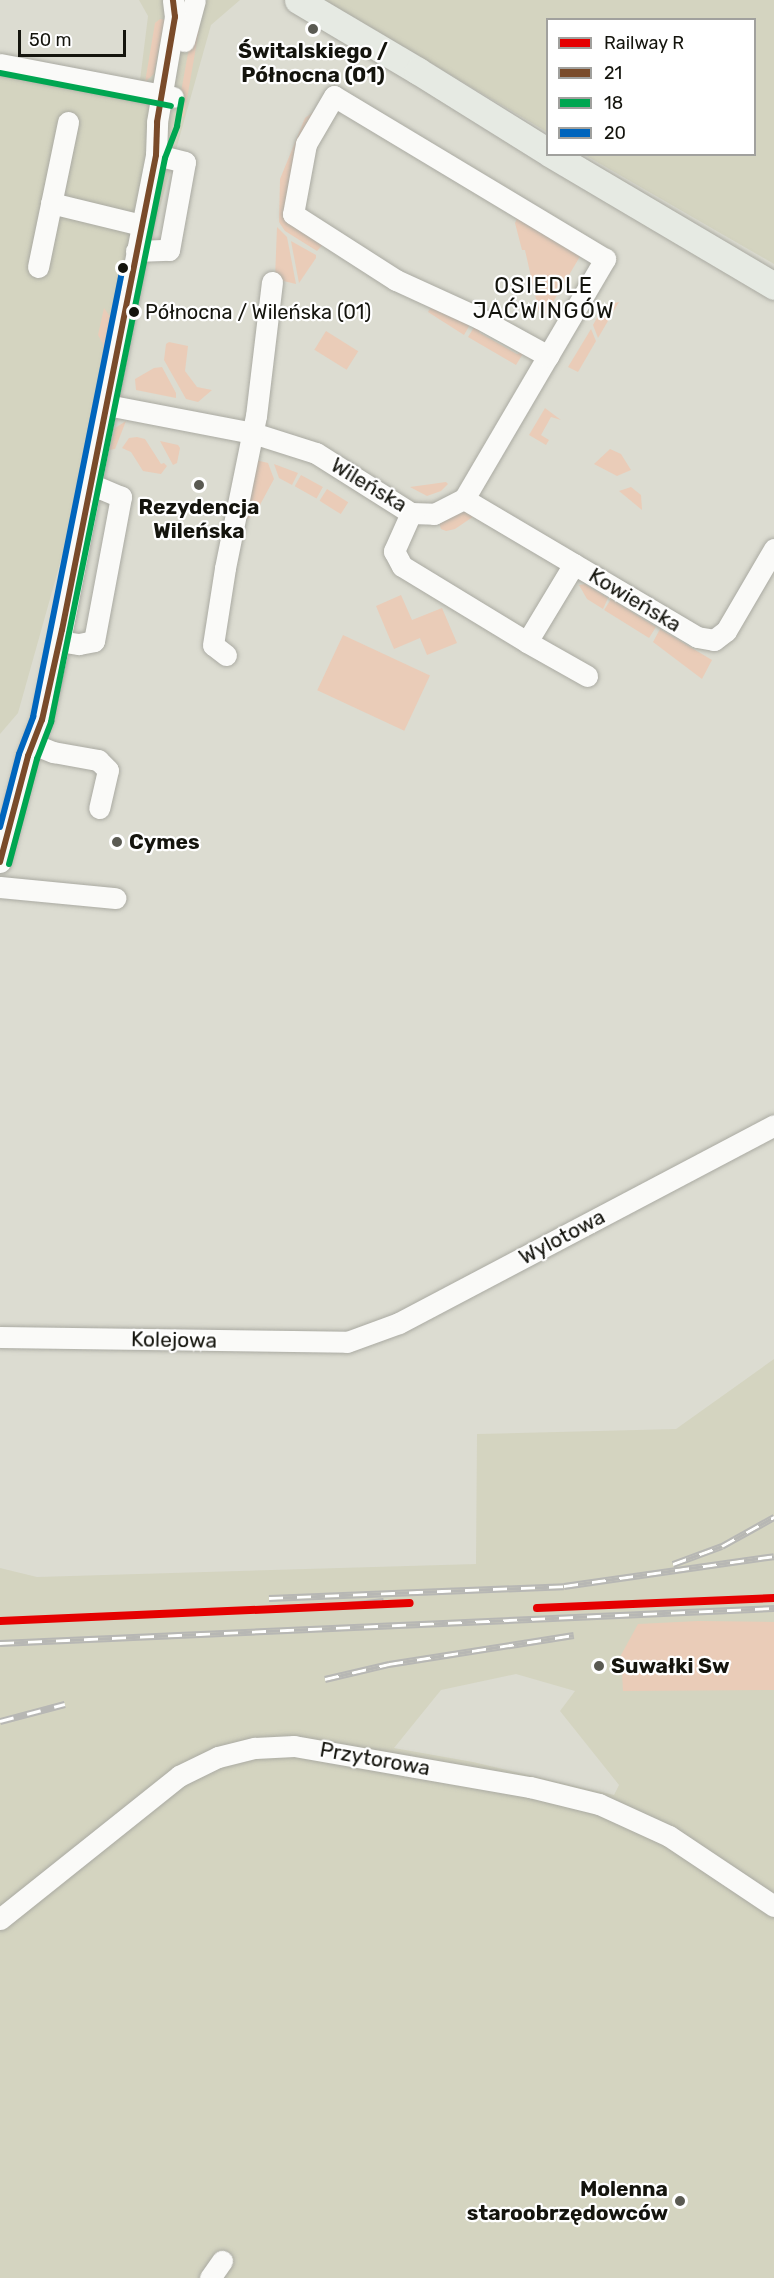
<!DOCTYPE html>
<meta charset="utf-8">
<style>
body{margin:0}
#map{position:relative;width:774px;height:2278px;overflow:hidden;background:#dcdcd1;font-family:Rubik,sans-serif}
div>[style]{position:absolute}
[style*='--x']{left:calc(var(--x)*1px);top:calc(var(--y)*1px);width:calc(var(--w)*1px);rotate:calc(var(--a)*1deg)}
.built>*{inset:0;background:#d4d4c0}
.green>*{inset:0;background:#eaccb8;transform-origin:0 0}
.roads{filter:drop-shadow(0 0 2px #aaaaa2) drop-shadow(0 0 2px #aaaaa2)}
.minor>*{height:21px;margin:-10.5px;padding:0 10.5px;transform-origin:10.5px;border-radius:10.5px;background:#fafaf8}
.major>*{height:27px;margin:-13.5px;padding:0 13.5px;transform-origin:13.5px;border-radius:13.5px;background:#e6eae3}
.rail>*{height:7px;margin-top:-3.5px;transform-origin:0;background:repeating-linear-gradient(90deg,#fff 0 14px,#b7b7b4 0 28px);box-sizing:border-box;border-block:2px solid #b7b7b4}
.bus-1>*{height:6px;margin:-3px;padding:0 3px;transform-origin:3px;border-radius:3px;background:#7a4b2a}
.bus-2>*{height:6px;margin:-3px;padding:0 3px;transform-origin:3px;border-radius:3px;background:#00a651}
.bus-3>*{height:6px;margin:-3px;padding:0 3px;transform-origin:3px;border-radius:3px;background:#0065bd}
.rail-1>*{height:8px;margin:-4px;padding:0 4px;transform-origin:4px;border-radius:4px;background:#e50000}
.dots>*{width:16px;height:16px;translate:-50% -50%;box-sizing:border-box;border:3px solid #fff;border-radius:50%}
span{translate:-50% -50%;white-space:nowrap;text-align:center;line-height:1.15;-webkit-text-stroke:4.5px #fff;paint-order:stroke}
.bus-label{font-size:20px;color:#14140d}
.left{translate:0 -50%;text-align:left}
.poi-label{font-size:21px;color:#14140d;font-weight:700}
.right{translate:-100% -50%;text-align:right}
.street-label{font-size:21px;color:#14140d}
.neighbourhood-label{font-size:22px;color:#14140d;letter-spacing:1.5px}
.legend{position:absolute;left:546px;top:18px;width:210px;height:138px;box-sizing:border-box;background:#fff;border:2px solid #a1a19e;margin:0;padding:8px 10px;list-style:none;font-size:18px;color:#14140d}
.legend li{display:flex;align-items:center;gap:12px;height:30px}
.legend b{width:30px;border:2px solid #a1a19e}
.scale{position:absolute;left:18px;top:30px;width:108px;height:27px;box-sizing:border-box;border:3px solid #14140d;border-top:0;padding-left:8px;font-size:18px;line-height:21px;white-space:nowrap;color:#14140d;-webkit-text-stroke:4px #fff;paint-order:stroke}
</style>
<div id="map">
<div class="built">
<div style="clip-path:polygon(139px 0,240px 0,211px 25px,18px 713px,0 734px,0 70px,138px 96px,148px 16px)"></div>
<div style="clip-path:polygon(325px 0,774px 0,774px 264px,585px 155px,754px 154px,754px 20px,548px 20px,547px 132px)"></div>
<div style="clip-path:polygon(evenodd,774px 1359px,774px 2278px,0 2278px,0 1568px,37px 1577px,476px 1564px,477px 1434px,676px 1429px,774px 1359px,516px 1674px,575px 1691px,560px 1711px,619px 1785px,614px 1795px,473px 1762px,394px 1748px,441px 1690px,516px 1674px)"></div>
</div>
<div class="green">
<div style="clip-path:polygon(160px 19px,168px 20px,160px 42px,154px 74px,145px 82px,155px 23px)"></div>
<div style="clip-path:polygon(193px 25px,199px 30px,184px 116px,176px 120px)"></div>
<div style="clip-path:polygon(327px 102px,292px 202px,324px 243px,317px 251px,285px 231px,279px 222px,280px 179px,305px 118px)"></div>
<div style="clip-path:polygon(519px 214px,582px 253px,543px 319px,540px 317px,525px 250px,522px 250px,515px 223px)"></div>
<div style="clip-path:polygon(277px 227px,287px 237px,296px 284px,275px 279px)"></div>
<div style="clip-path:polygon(291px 241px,316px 255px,316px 258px,299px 283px)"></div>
<div style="clip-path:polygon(619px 302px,598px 338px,593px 325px,604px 305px)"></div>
<div style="clip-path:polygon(433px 304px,472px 321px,464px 335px,428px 312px)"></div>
<div style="clip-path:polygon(104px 308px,111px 318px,103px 355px,103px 344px,98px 335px)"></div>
<div style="clip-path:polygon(476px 324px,480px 333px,517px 354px,524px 352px,516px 365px,468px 337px)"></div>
<div style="clip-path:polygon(591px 329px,596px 341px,578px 372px,568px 367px)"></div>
<div style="left:326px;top:331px;width:38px;height:22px;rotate:32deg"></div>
<div style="clip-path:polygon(169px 342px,188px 346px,185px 371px,197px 387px,212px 390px,198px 402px,186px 399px,164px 360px,166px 344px)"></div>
<div style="clip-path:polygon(162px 367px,176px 393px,176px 398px,136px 390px,135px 379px,154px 368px)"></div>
<div style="clip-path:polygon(545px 408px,561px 420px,551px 417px,541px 435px,549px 440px,546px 445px,529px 435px)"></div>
<div style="clip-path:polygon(126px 421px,115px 449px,109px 450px,115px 428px)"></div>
<div style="clip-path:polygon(137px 437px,145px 439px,161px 464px,164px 463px,167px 466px,161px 474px,143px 471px,131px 452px,122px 448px,129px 438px)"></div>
<div style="clip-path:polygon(160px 441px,178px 445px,180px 448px,177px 463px,173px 465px)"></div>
<div style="clip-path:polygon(610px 449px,621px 454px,631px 470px,617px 476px,594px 464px)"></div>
<div style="clip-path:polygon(252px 459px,268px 463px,274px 479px,255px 514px,240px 524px)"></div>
<div style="clip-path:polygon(274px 464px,298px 473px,292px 485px,279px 478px)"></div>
<div style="left:301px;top:475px;width:25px;height:13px;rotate:29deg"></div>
<div style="clip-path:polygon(446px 482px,448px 484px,441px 491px,427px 496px,410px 487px)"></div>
<div style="clip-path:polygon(631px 487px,641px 495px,642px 510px,619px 491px)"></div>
<div style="left:327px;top:489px;width:25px;height:14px;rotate:32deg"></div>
<div style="clip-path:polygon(466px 511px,477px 514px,455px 529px,446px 531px,441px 529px,439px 522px)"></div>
<div style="clip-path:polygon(585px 584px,608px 598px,603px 609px,587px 599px,579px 585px)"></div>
<div style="clip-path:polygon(401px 595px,412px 620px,442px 608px,457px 643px,427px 655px,420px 638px,394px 649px,376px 606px)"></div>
<div style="left:611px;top:599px;width:53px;height:13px;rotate:32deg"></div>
<div style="clip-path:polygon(660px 629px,712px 660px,702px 679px,653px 642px)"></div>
<div style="left:343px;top:635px;width:96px;height:61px;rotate:25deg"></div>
<div style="clip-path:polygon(698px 1621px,774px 1622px,774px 1690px,623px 1691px,621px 1655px,638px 1624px)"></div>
</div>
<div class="roads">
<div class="minor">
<div style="--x:184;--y:41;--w:42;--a:-75"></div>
<div style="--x:0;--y:64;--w:176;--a:10.8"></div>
<div style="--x:51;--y:203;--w:93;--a:13.7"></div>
<div style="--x:136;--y:251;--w:33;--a:-2"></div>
<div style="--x:169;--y:250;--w:89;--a:-79.7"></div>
<div style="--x:185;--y:162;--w:30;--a:-166"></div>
<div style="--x:38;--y:267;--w:148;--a:-78.3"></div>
<div style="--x:107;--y:405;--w:149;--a:10.9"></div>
<div style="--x:253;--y:433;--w:66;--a:17.6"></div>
<div style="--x:316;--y:453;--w:112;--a:32.3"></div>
<div style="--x:411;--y:513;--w:23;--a:2"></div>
<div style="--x:434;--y:514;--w:34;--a:-27"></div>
<div style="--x:464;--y:499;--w:166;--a:-59.6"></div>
<div style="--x:548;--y:356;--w:113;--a:-59.6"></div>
<div style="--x:605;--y:259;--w:316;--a:-149"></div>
<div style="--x:334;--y:96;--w:56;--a:120.3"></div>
<div style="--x:306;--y:144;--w:71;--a:100.5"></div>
<div style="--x:293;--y:214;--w:122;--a:32.7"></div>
<div style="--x:396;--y:280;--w:91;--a:24.6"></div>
<div style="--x:479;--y:318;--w:79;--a:28.8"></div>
<div style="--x:464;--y:499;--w:271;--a:30.6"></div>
<div style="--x:697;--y:637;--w:17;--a:10"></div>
<div style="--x:714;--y:640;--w:15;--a:-37"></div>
<div style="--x:726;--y:631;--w:95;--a:-59.7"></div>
<div style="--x:411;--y:513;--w:42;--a:114.1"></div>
<div style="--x:394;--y:551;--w:17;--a:62"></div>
<div style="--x:402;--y:566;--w:146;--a:31.3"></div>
<div style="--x:574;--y:564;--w:91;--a:121.1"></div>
<div style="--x:527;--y:642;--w:69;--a:29.5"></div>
<div style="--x:59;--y:641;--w:20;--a:9"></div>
<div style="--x:79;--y:644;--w:15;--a:-11"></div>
<div style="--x:94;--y:641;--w:147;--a:-79.4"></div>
<div style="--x:121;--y:497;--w:34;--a:-157"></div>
<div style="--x:226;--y:655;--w:16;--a:-142"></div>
<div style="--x:213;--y:645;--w:78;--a:-81.1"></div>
<div style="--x:225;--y:568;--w:155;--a:-78.5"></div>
<div style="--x:256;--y:416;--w:135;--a:-83.2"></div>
<div style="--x:33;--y:744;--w:22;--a:22"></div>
<div style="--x:53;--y:752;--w:46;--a:10.1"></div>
<div style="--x:98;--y:760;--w:14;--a:45"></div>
<div style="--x:108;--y:770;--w:39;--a:103"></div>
<div style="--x:0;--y:862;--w:110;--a:-75.2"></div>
<div style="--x:28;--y:756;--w:39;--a:-69"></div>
<div style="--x:42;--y:720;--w:92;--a:-77.5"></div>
<div style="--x:62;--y:630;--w:484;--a:-78.8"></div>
<div style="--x:156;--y:155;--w:33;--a:-88"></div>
<div style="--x:157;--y:122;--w:107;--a:-80.3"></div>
<div style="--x:175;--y:17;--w:17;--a:-97"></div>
<div style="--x:0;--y:887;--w:116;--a:5.5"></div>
<div style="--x:0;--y:1337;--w:347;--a:0.8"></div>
<div style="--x:347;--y:1342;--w:55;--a:-20.1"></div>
<div style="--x:399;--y:1323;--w:424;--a:-27.8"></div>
<div style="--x:0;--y:1919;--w:229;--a:-38.6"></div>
<div style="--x:179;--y:1776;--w:43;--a:-26"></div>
<div style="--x:218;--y:1757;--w:38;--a:-14"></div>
<div style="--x:255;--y:1748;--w:39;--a:-3"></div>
<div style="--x:294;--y:1746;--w:240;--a:9.9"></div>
<div style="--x:530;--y:1787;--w:71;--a:13.8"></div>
<div style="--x:599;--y:1804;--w:77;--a:24.6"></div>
<div style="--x:669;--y:1836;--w:126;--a:33.7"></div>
<div style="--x:210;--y:2278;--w:21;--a:-55"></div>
</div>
<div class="major">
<div style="--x:298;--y:0;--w:139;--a:30.6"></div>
<div style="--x:418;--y:71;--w:153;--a:31.9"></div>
<div style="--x:551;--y:154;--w:259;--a:30.6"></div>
</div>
</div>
<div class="rail">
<div style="--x:673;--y:1564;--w:52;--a:-20.2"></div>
<div style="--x:722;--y:1546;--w:60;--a:-29.1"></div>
<div style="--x:269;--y:1598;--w:295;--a:-2.3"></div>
<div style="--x:564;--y:1586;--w:212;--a:-8.1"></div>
<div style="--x:340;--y:1606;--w:44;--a:-6.5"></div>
<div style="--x:0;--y:1643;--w:775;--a:-2.59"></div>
<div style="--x:325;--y:1679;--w:66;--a:-13.2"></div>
<div style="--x:389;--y:1664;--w:187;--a:-8.9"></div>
<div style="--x:0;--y:1721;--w:67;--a:-14.7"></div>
</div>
<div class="bus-1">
<div style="--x:0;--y:862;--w:110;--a:-75.2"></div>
<div style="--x:28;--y:756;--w:39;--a:-69"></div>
<div style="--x:42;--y:720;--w:92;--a:-77.5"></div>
<div style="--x:62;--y:630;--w:484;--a:-78.8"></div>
<div style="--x:156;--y:155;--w:33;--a:-88"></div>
<div style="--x:157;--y:122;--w:107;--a:-80.3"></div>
<div style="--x:175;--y:17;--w:17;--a:-97"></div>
</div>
<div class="bus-2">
<div style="--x:0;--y:73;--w:174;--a:10.9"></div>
<div style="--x:9;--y:864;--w:109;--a:-75.1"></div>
<div style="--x:37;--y:759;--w:40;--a:-69"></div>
<div style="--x:51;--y:722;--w:575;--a:-78.57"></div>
<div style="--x:165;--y:158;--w:34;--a:-69"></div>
<div style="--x:177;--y:126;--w:27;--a:-80"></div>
</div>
<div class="bus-3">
<div style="--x:0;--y:827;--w:75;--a:-75.4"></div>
<div style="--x:19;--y:754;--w:40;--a:-69"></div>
<div style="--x:33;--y:717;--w:459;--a:-78.7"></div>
</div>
<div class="rail-1">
<div style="--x:537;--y:1608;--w:237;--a:-2.4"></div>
<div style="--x:0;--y:1621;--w:410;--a:-2.5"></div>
</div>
<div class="dots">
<div style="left:313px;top:29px;background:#5a5a52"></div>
<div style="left:123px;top:268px;background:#14140d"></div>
<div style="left:134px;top:312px;background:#14140d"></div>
<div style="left:199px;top:485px;background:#5a5a52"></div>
<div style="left:117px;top:842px;background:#5a5a52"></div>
<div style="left:599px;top:1666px;background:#5a5a52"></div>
<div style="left:680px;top:2201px;background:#5a5a52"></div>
</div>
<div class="bus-label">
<span class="left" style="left:145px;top:312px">Północna / Wileńska (01)</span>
</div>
<div class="poi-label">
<span style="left:313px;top:63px">Świtalskiego /<br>Północna (01)</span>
<span style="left:199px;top:519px">Rezydencja<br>Wileńska</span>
<span class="left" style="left:129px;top:842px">Cymes</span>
<span class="left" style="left:611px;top:1666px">Suwałki Sw</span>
<span class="right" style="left:668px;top:2201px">Molenna<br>staroobrzędowców</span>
</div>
<div class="street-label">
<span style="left:369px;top:485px;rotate:31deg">Wileńska</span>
<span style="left:635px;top:600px;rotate:31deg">Kowieńska</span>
<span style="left:562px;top:1237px;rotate:-28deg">Wylotowa</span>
<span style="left:174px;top:1340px;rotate:1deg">Kolejowa</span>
<span style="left:375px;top:1759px;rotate:10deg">Przytorowa</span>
</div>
<div class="neighbourhood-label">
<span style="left:544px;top:298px">OSIEDLE<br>JAĆWINGÓW</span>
</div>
<ul class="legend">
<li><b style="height:8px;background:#e50000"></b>Railway R</li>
<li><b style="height:8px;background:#7a4b2a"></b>21</li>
<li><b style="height:8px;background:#00a651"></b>18</li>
<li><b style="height:8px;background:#0065bd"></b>20</li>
</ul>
<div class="scale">50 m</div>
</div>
